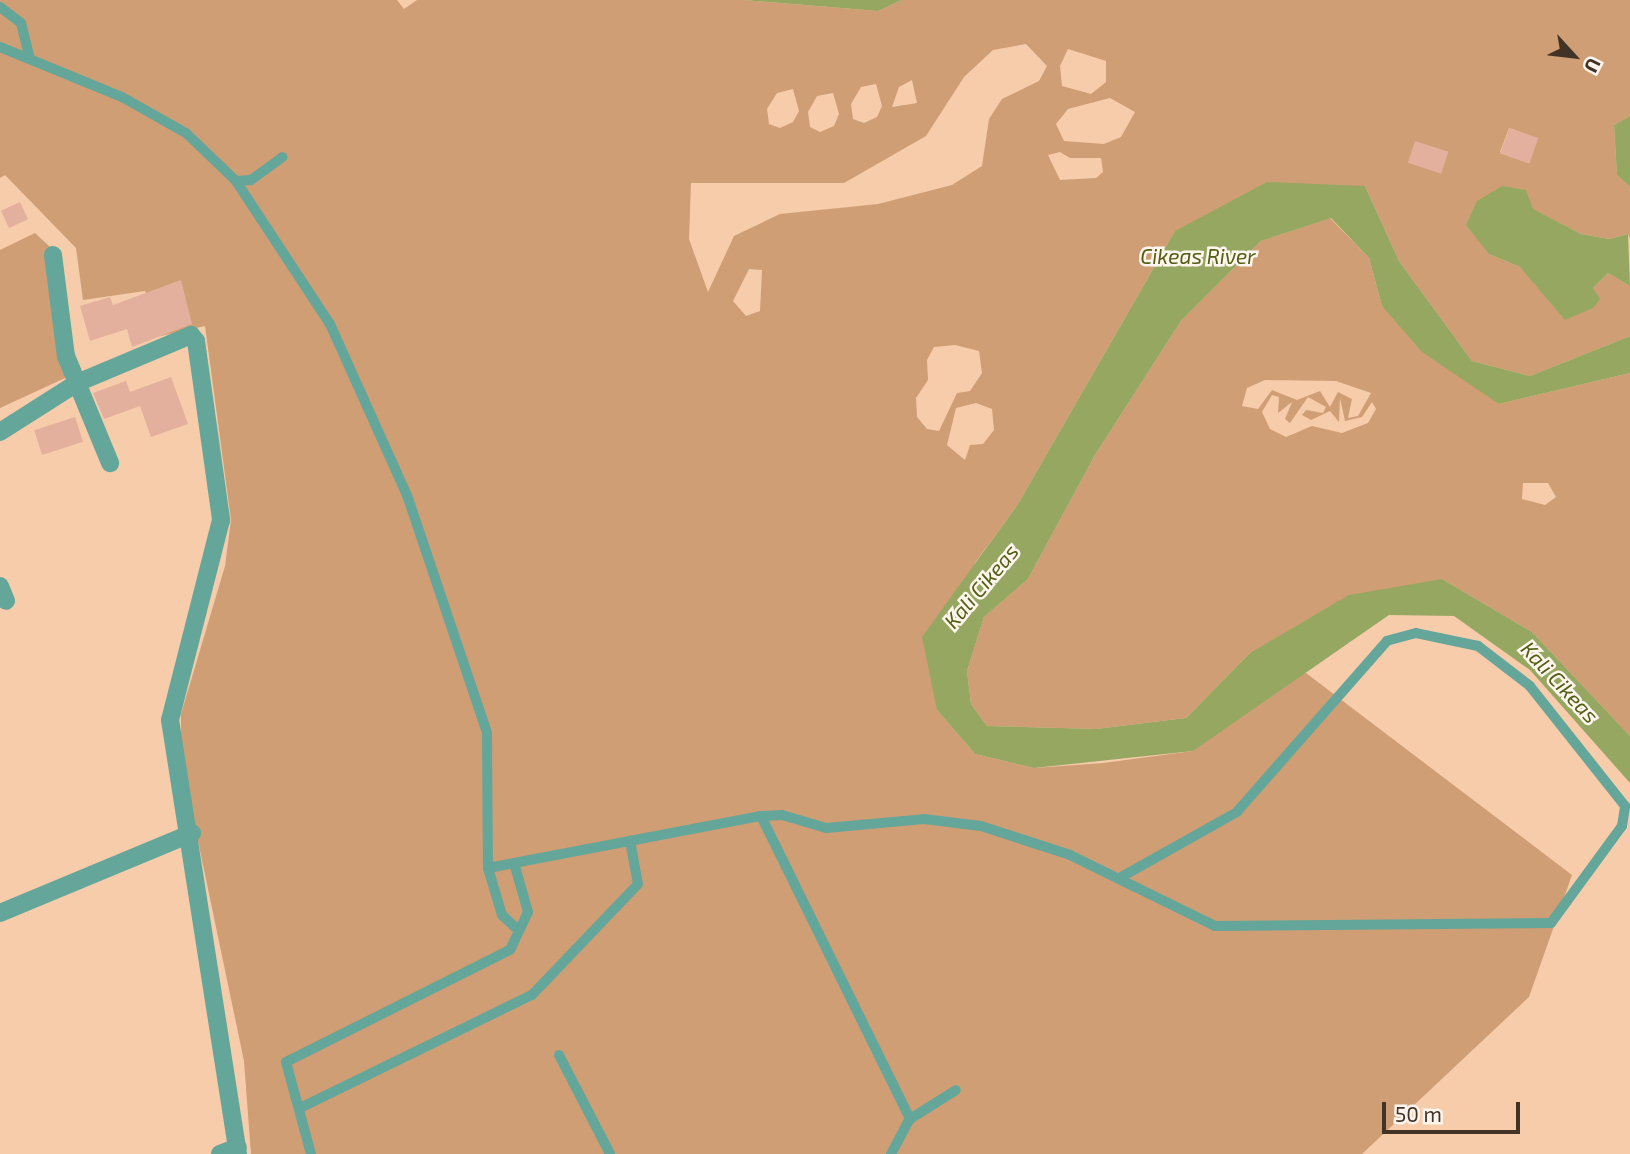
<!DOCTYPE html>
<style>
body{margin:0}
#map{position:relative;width:1630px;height:1154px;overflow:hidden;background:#f6ccab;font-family:"Exo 2",sans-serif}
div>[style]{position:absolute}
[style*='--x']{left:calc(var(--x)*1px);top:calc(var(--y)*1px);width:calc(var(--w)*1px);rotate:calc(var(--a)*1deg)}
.green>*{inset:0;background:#d09e75}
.water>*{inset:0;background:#96a762}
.building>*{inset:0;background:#e3b09e;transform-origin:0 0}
.service>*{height:10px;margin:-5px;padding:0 5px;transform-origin:5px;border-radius:5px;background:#64a699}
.minor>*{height:18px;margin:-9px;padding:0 9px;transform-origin:9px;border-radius:9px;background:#64a699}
span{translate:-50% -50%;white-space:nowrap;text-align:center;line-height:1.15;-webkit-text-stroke:5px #fef5ee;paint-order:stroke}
.water-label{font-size:21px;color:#505f11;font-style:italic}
.north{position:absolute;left:1539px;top:21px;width:70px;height:70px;-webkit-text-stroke:5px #fef5ee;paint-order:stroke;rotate:117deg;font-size:19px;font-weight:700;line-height:28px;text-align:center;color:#433326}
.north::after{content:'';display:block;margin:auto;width:24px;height:32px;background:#433326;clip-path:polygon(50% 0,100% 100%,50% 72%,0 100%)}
.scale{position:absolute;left:1382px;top:1102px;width:138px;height:32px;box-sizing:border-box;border:4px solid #433326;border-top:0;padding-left:9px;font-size:21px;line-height:24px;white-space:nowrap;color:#433326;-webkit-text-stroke:5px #fef5ee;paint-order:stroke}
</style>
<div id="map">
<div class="green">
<div style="clip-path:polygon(evenodd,0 0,397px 0,404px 9px,417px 0,743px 0,878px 11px,902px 0,1630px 0,1630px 116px,1614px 125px,1617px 175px,1630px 187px,1630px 239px,1628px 234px,1609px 239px,1581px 234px,1532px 209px,1489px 254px,1520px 267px,1542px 289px,1593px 288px,1608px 273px,1630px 286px,1630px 336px,1530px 376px,1472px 361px,1399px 261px,1365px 186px,1175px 231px,1018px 504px,975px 563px,937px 710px,975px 754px,1034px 768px,1103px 763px,1193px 751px,1302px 670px,1572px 875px,1529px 997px,1362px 1154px,251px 1154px,244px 1061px,181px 760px,181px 714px,225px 566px,231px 520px,205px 326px,161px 336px,145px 291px,83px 300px,76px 248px,5px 175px,0 178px,0 0,1026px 44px,1047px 66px,1039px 81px,1002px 99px,989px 119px,982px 166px,952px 185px,878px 204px,780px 214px,734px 236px,708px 292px,689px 239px,691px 183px,844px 183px,926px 136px,964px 77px,993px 50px,1026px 44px,0 0,1068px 49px,1106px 61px,1106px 82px,1091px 94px,1062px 86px,1060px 66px,1068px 49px,0 0,912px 80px,917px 103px,892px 107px,899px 87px,912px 80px,0 0,876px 84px,882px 106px,877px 117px,864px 123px,853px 119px,851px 104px,861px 87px,876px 84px,0 0,793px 89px,799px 111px,793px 122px,780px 128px,769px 124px,767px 109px,777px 93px,793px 89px,0 0,833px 93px,839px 114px,834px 126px,820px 132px,810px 127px,808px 112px,817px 96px,833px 93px,0 0,1110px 98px,1135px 112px,1121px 137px,1104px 144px,1064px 141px,1056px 124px,1068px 109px,1110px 98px,0 0,1509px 128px,1537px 138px,1529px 163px,1500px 152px,1509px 128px,0 0,1060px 152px,1070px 158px,1101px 158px,1103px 172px,1096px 178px,1060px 180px,1048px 155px,1060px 152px,0 0,749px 269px,762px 270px,760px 311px,746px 316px,733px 301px,749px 269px,0 0,955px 345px,979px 351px,982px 373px,970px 391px,957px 393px,939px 431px,927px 429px,917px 417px,916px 398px,928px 380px,927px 360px,934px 347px,955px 345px,0 0,976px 403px,992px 409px,994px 430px,983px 444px,970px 445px,965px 460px,947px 445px,956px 408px,976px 403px)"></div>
<div style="clip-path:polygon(evenodd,1330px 218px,1369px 258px,1382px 306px,1499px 404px,1630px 373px,1630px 736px,1532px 632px,1442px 579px,1250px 653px,1186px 718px,1096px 729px,987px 726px,971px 704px,967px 671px,984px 617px,1028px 579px,1095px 455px,1181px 321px,1261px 241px,1330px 218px,1265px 380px,1336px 381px,1371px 393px,1358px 416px,1348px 418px,1352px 399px,1338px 392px,1330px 407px,1320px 391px,1297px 400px,1272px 390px,1258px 409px,1242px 406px,1247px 388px,1265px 380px,1330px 218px,1272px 395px,1279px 397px,1278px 413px,1292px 402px,1285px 419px,1290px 423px,1308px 397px,1326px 407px,1323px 413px,1306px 410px,1302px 415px,1311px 420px,1330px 411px,1339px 422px,1340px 398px,1345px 421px,1362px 417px,1372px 402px,1376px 409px,1368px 423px,1342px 433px,1312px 426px,1286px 437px,1270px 429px,1262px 412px,1272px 395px,1330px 218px,1523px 483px,1548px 483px,1556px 497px,1545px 505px,1522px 499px,1523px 483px)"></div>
<div style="clip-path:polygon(35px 233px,62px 258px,76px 373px,0 408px,0 250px)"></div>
</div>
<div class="water">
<div style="clip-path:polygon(743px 0,902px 0,878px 11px)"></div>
<div style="clip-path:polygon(1630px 116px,1630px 187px,1617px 175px,1614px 125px)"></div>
<div style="clip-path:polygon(1267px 182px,1365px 186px,1399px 261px,1472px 361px,1530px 376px,1630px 336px,1630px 373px,1499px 404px,1422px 352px,1382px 306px,1369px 258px,1331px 218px,1261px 241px,1181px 321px,1095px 455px,1028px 579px,984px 617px,967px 671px,971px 704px,987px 726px,1096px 729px,1186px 718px,1250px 653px,1349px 595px,1442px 579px,1532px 632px,1630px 736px,1630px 783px,1530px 670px,1454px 616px,1389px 615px,1193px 751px,1034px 768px,975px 754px,937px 710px,922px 637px,1018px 504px,1175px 231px)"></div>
<div style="clip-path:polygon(1502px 186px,1526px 190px,1533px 209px,1581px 234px,1609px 239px,1628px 234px,1630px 286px,1608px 273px,1593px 288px,1600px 299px,1593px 308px,1565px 320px,1520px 267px,1489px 254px,1466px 225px,1477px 201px)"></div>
</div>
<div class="building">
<div style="left:1509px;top:128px;width:31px;height:27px;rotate:19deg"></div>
<div style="left:1415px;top:141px;width:35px;height:23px;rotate:18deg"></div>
<div style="left:20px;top:202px;width:19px;height:21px;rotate:65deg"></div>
<div style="clip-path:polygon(181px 280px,192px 324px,132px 347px,127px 329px,90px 341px,80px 306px,110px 297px,113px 305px)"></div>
<div style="clip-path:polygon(171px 377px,188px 424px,151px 437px,140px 406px,104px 419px,93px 393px,126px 381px,130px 392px)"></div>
<div style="left:75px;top:417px;width:26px;height:43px;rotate:72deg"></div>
</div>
<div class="service">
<div style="--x:0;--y:7;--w:26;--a:37"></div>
<div style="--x:21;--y:23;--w:36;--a:76"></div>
<div style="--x:0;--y:47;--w:132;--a:22.3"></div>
<div style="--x:122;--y:97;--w:73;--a:29.4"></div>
<div style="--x:186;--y:133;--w:69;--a:43.8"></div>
<div style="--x:236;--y:181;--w:15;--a:-4"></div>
<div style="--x:251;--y:180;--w:39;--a:-36"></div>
<div style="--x:236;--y:181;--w:171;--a:56.7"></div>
<div style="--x:330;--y:324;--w:188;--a:65.8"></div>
<div style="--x:407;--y:495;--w:251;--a:71.4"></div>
<div style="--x:487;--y:733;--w:135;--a:89.6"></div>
<div style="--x:488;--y:868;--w:278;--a:-10.8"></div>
<div style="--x:761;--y:816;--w:21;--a:-3"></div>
<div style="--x:782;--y:815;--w:46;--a:16.5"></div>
<div style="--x:826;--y:828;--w:98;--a:-5.2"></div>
<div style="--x:924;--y:819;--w:57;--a:7"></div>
<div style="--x:981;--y:826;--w:94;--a:18"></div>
<div style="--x:1070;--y:855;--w:161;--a:26.1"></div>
<div style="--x:1215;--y:926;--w:336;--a:-0.5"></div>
<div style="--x:1551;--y:923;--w:120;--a:-53.8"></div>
<div style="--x:1622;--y:826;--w:20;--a:-81"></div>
<div style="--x:1625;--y:806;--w:153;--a:-128.4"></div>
<div style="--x:1530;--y:686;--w:66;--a:-142.4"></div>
<div style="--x:1478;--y:646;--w:63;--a:-168.2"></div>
<div style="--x:1416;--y:633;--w:30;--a:165"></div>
<div style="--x:1387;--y:641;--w:227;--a:131.3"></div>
<div style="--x:1237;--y:812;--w:133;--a:150.7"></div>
<div style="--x:761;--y:816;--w:338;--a:63.8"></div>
<div style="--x:488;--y:868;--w:49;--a:73.4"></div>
<div style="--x:502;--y:915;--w:23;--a:43"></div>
<div style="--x:559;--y:1055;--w:111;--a:62.7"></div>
<div style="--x:302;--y:1107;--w:256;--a:-26"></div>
<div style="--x:532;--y:995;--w:153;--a:-46.3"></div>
<div style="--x:638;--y:884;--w:44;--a:-100.5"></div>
<div style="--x:311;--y:1154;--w:95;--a:-105.2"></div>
<div style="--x:286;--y:1062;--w:250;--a:-26.6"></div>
<div style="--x:510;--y:950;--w:42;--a:-64.7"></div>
<div style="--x:528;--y:912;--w:48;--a:-105.8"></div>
<div style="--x:891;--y:1154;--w:40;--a:-62"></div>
<div style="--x:910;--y:1119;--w:54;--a:-32.2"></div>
</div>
<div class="minor">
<div style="--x:53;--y:255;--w:102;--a:82.7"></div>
<div style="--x:66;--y:356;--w:116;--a:67.6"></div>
<div style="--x:0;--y:432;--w:91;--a:-32.5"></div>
<div style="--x:77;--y:383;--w:124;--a:-22.8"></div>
<div style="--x:191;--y:335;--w:8;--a:50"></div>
<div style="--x:196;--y:341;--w:181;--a:82"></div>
<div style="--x:221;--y:520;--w:206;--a:104.3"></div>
<div style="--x:170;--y:720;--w:439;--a:81.1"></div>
<div style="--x:0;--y:586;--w:16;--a:68"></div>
<div style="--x:0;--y:913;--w:208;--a:-22.6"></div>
<div style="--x:220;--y:1154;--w:19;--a:-21"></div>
</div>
<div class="water-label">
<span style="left:1198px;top:256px">Cikeas River</span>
<span style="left:981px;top:586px;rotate:-50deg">Kali Cikeas</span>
<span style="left:1560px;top:682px;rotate:47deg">Kali Cikeas</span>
</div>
<div class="north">U</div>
<div class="scale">50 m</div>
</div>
